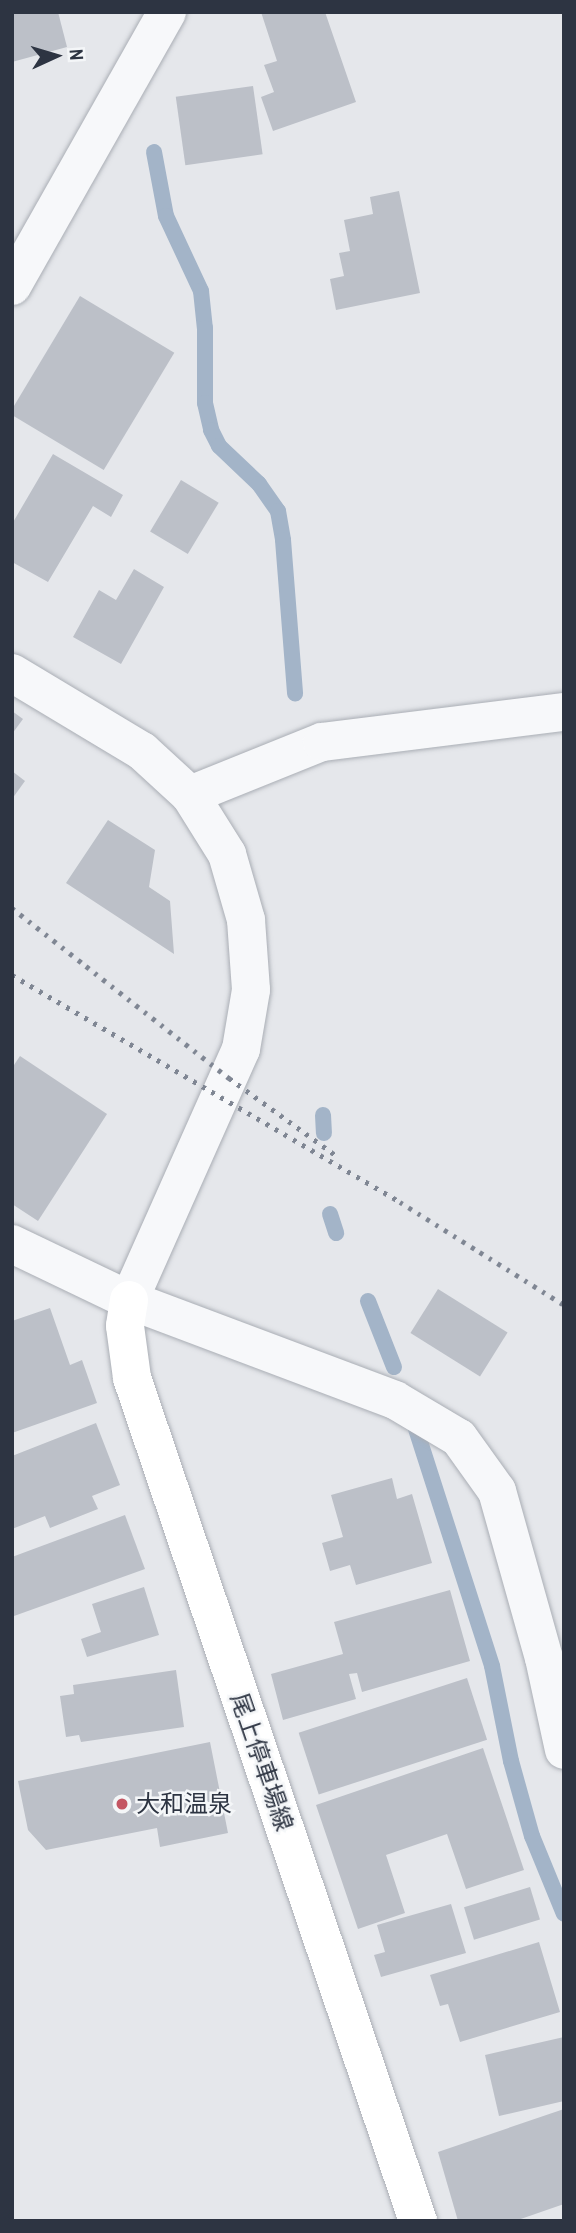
<!DOCTYPE html>
<meta charset="utf-8">
<style>
body{margin:0}
#map{position:relative;width:576px;height:2233px;overflow:hidden;background:#e5e7eb;font-family:"Archivo Narrow","Noto Sans JP",sans-serif}
div>[style]{position:absolute}
[style*='--x']{left:calc(var(--x)*1px);top:calc(var(--y)*1px);width:calc(var(--w)*1px);rotate:calc(var(--a)*1deg)}
.stream>*{height:16px;margin:-8px;padding:0 8px;transform-origin:8px;border-radius:8px;background:#a3b4c8}
.building>*{inset:0;background:#bcc0c8;transform-origin:0 0}
.roads{filter:drop-shadow(0 0 2px #aaaeb5) drop-shadow(0 0 2px #aaaeb5)}
.minor>*{height:38px;margin:-19px;padding:0 19px;transform-origin:19px;border-radius:19px;background:#f7f8fa}
.tertiary>*{height:38px;margin:-19px;padding:0 19px;transform-origin:19px;border-radius:19px;background:#f7f8fa}
.secondary>*{height:38px;margin:-19px;padding:0 19px;transform-origin:19px;border-radius:19px;background:#fff}
.rail>*{height:5px;margin-top:-2.5px;transform-origin:0;background:repeating-linear-gradient(90deg,#7f8693 0 3.5px,transparent 0 10.5px)}
.dots>*{width:19px;height:19px;translate:-50% -50%;box-sizing:border-box;border:4px solid #f4f6f8;border-radius:50%}
span{translate:-50% -50%;white-space:nowrap;text-align:center;line-height:1.15;-webkit-text-stroke:5px #f4f6f8;paint-order:stroke}
.street-label{font-size:24px;color:#2d3442}
.poi-label{font-size:24px;color:#2d3442}
.left{translate:0 -50%;text-align:left}
.frame{position:absolute;inset:0;border:14px solid #2d3442;pointer-events:none}
.north{position:absolute;left:21px;top:21px;width:70px;height:70px;-webkit-text-stroke:5px #f4f6f8;paint-order:stroke;rotate:86deg;font-size:19px;font-weight:700;line-height:28px;text-align:center;color:#2d3442}
.north::after{content:'';display:block;margin:auto;width:24px;height:32px;background:#2d3442;clip-path:polygon(50% 0,100% 100%,50% 72%,0 100%)}
</style>
<div id="map">
<div class="stream">
<div style="--x:154;--y:152;--w:65;--a:79.4"></div>
<div style="--x:166;--y:216;--w:83;--a:65"></div>
<div style="--x:201;--y:291;--w:37;--a:84"></div>
<div style="--x:205;--y:328;--w:75;--a:90"></div>
<div style="--x:205;--y:403;--w:28;--a:77"></div>
<div style="--x:211;--y:430;--w:18;--a:63"></div>
<div style="--x:219;--y:446;--w:55;--a:43.5"></div>
<div style="--x:259;--y:484;--w:33;--a:55"></div>
<div style="--x:278;--y:511;--w:29;--a:80"></div>
<div style="--x:283;--y:540;--w:154;--a:85.5"></div>
<div style="--x:323;--y:1115;--w:18;--a:87"></div>
<div style="--x:330;--y:1214;--w:20;--a:72"></div>
<div style="--x:368;--y:1301;--w:71;--a:68.5"></div>
<div style="--x:416;--y:1429;--w:249;--a:72.2"></div>
<div style="--x:492;--y:1666;--w:97;--a:78.7"></div>
<div style="--x:511;--y:1761;--w:78;--a:74.4"></div>
<div style="--x:532;--y:1836;--w:84;--a:67.7"></div>
</div>
<div class="building">
<div style="clip-path:polygon(12px 12px,58px 12px,67px 47px,12px 62px)"></div>
<div style="clip-path:polygon(261px 12px,325px 12px,356px 102px,273px 131px,261px 97px,274px 92px,264px 65px,277px 61px)"></div>
<div style="left:253px;top:86px;width:69px;height:78px;rotate:82deg"></div>
<div style="clip-path:polygon(399px 191px,420px 293px,336px 310px,330px 279px,344px 276px,339px 253px,350px 251px,344px 220px,373px 214px,370px 197px)"></div>
<div style="left:80px;top:296px;width:110px;height:137px;rotate:31deg"></div>
<div style="clip-path:polygon(53px 454px,123px 495px,111px 517px,93px 506px,48px 582px,12px 562px,12px 524px)"></div>
<div style="left:181px;top:480px;width:44px;height:60px;rotate:31deg"></div>
<div style="clip-path:polygon(134px 569px,164px 587px,121px 664px,73px 637px,99px 590px,116px 600px)"></div>
<div style="clip-path:polygon(12px 711px,23px 719px,12px 734px)"></div>
<div style="clip-path:polygon(12px 771px,25px 781px,12px 799px)"></div>
<div style="clip-path:polygon(108px 820px,155px 850px,149px 887px,170px 901px,174px 954px,66px 883px)"></div>
<div style="clip-path:polygon(20px 1056px,107px 1114px,38px 1221px,12px 1204px,12px 1068px)"></div>
<div style="left:438px;top:1289px;width:82px;height:52px;rotate:32deg"></div>
<div style="clip-path:polygon(50px 1308px,70px 1365px,82px 1360px,97px 1403px,12px 1433px,12px 1321px)"></div>
<div style="clip-path:polygon(96px 1423px,120px 1485px,92px 1496px,98px 1509px,50px 1528px,45px 1516px,12px 1529px,12px 1456px)"></div>
<div style="clip-path:polygon(392px 1478px,397px 1499px,412px 1494px,432px 1563px,356px 1585px,350px 1565px,330px 1571px,322px 1543px,343px 1537px,331px 1495px)"></div>
<div style="clip-path:polygon(125px 1515px,145px 1569px,14px 1616px,12px 1557px)"></div>
<div style="clip-path:polygon(144px 1587px,159px 1635px,87px 1657px,81px 1639px,101px 1632px,92px 1604px)"></div>
<div style="clip-path:polygon(450px 1590px,470px 1661px,362px 1692px,357px 1673px,349px 1674px,356px 1699px,283px 1720px,271px 1674px,343px 1654px,334px 1622px)"></div>
<div style="clip-path:polygon(176px 1670px,184px 1727px,81px 1742px,79px 1735px,66px 1737px,60px 1696px,74px 1694px,73px 1685px)"></div>
<div style="left:467px;top:1678px;width:65px;height:177px;rotate:72deg"></div>
<div style="clip-path:polygon(210px 1742px,228px 1833px,160px 1847px,157px 1828px,46px 1850px,28px 1830px,18px 1781px)"></div>
<div style="clip-path:polygon(483px 1748px,524px 1870px,466px 1889px,447px 1834px,386px 1855px,405px 1913px,358px 1929px,316px 1805px)"></div>
<div style="left:530px;top:1887px;width:34px;height:69px;rotate:73deg"></div>
<div style="clip-path:polygon(451px 1904px,466px 1953px,381px 1977px,374px 1955px,385px 1952px,377px 1925px)"></div>
<div style="clip-path:polygon(539px 1942px,560px 2012px,460px 2042px,448px 2004px,440px 2006px,430px 1975px)"></div>
<div style="clip-path:polygon(564px 2037px,564px 2101px,499px 2116px,485px 2055px)"></div>
<div style="clip-path:polygon(564px 2109px,564px 2204px,515px 2221px,458px 2221px,438px 2152px)"></div>
</div>
<div class="roads">
<div class="minor">
<div style="--x:190;--y:795;--w:142;--a:-21.9"></div>
<div style="--x:322;--y:742;--w:244;--a:-7.1"></div>
<div style="--x:12;--y:1244;--w:130;--a:25.6"></div>
<div style="--x:129;--y:1300;--w:284;--a:20.6"></div>
<div style="--x:395;--y:1400;--w:74;--a:30.7"></div>
<div style="--x:459;--y:1438;--w:65;--a:54.4"></div>
<div style="--x:497;--y:1491;--w:173;--a:74.3"></div>
<div style="--x:544;--y:1658;--w:94;--a:77.7"></div>
</div>
<div class="tertiary">
<div style="--x:12;--y:286;--w:315;--a:-60.5"></div>
<div style="--x:12;--y:673;--w:152;--a:31"></div>
<div style="--x:142;--y:751;--w:65;--a:42.5"></div>
<div style="--x:190;--y:795;--w:70;--a:57.9"></div>
<div style="--x:227;--y:854;--w:69;--a:73.9"></div>
<div style="--x:246;--y:920;--w:70;--a:85.9"></div>
<div style="--x:251;--y:990;--w:60;--a:99.6"></div>
<div style="--x:241;--y:1049;--w:275;--a:114"></div>
</div>
<div class="secondary">
<div style="--x:129;--y:1300;--w:26;--a:99"></div>
<div style="--x:125;--y:1326;--w:52;--a:82.3"></div>
<div style="--x:132;--y:1378;--w:890;--a:71.26"></div>
</div>
</div>
<div class="rail">
<div style="--x:12;--y:908;--w:276;--a:38.1"></div>
<div style="--x:229;--y:1078;--w:135;--a:35.9"></div>
<div style="--x:12;--y:975;--w:450;--a:30.3"></div>
<div style="--x:400;--y:1202;--w:194;--a:32.1"></div>
</div>
<div class="dots">
<div style="left:122px;top:1804px;background:#c45663"></div>
</div>
<div class="street-label">
<span style="left:262px;top:1762px;rotate:71deg">尾上停車場線</span>
</div>
<div class="poi-label">
<span class="left" style="left:136px;top:1804px">大和温泉</span>
</div>
<div class="frame"></div>
<div class="north">N</div>
</div>
